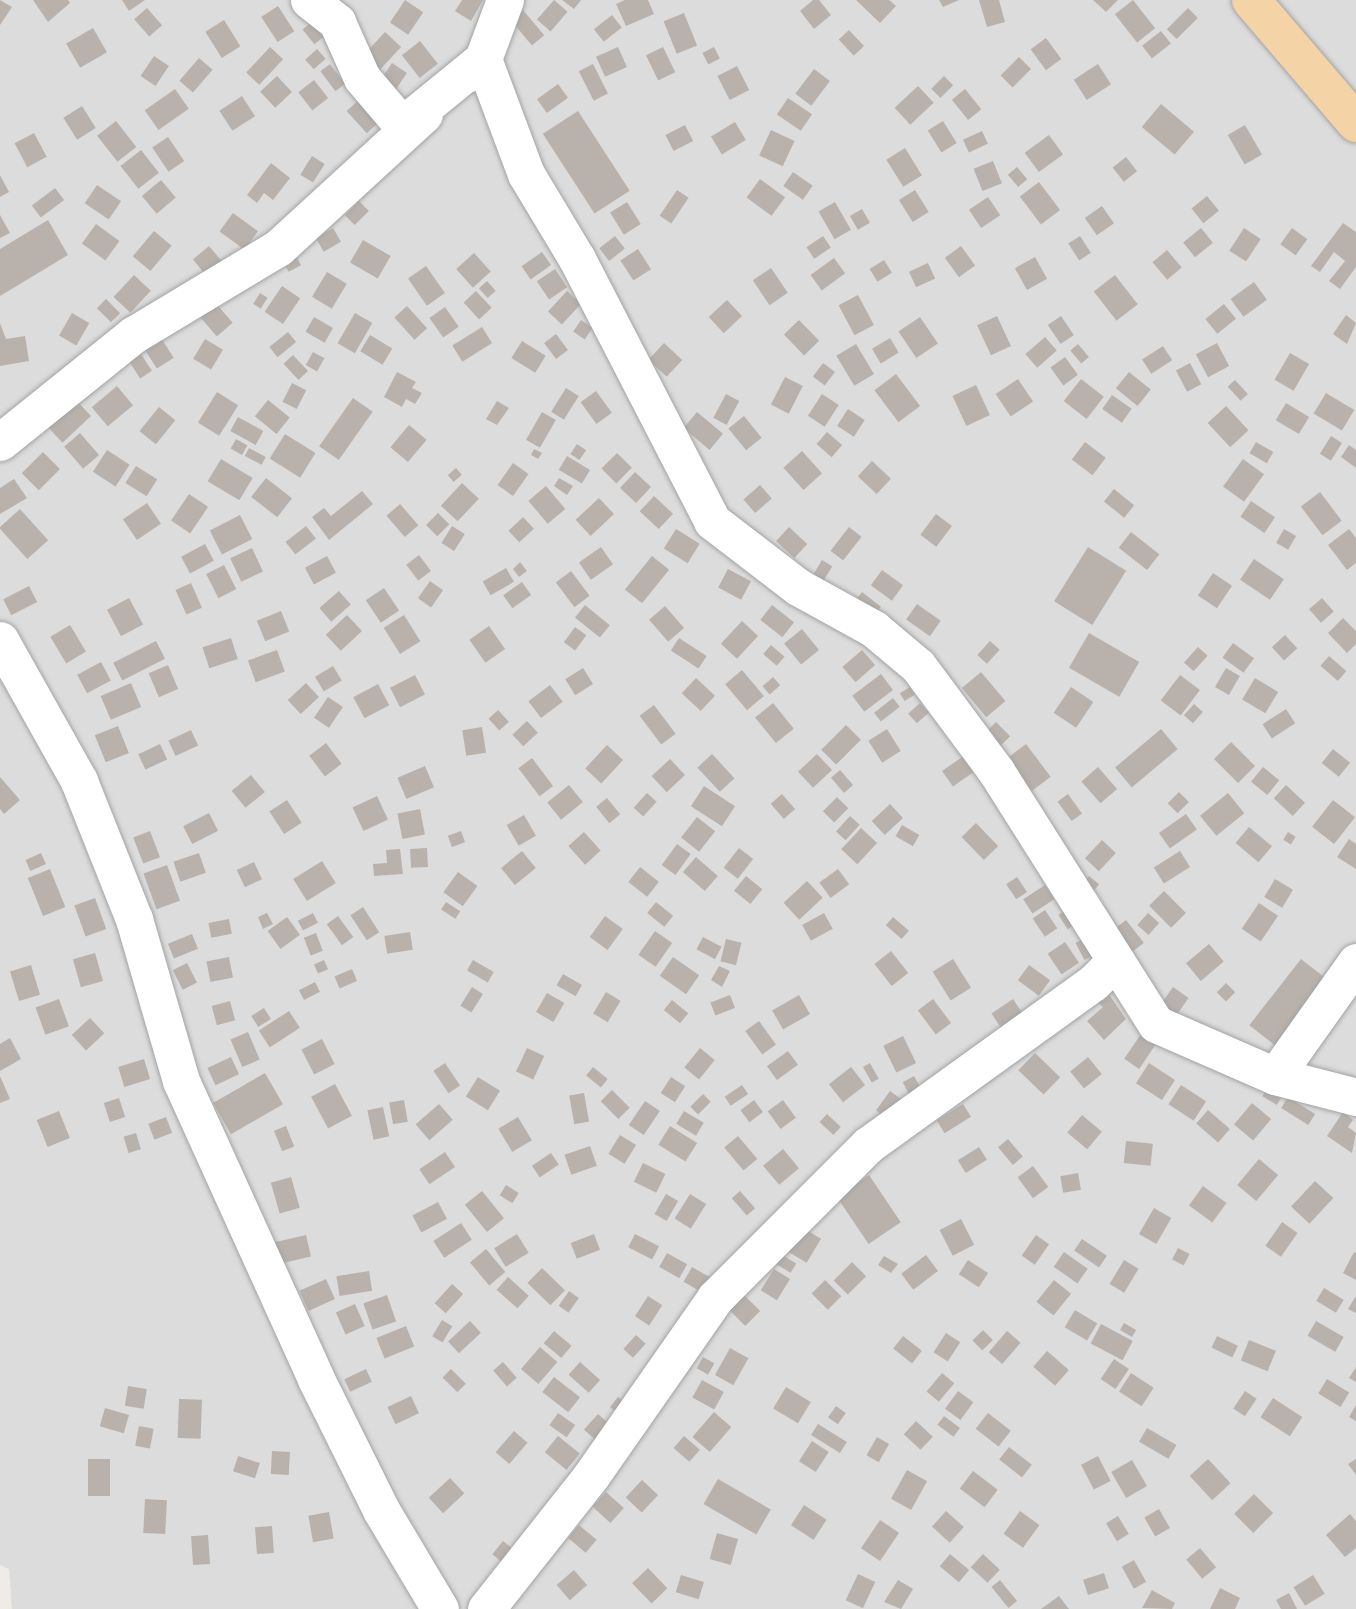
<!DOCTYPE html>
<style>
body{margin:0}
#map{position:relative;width:1356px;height:1609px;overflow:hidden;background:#efece7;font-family:Quicksand,sans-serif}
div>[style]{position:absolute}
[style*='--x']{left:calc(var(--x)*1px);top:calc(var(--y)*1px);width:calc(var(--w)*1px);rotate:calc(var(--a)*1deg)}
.residential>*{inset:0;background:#dddcdc}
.building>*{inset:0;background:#b9b2ac;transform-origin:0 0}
.roads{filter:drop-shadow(0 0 2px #a3a3a3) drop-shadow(0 0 2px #a3a3a3)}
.minor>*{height:37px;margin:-18.5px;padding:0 18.5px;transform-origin:18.5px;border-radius:18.5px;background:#fff}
.major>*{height:38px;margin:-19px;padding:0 19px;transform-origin:19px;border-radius:19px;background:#f4d3a7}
span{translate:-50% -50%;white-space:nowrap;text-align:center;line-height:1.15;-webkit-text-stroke:5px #fff;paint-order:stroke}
</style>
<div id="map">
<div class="residential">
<div style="clip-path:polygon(0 0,1356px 0,1356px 1609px,12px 1609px,9px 1569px,0 1565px)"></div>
</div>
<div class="building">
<div style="clip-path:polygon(0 0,12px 7px,0 25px)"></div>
<div style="clip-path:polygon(33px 0,68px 0,70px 3px,48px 22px)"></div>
<div style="clip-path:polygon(122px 0,145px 0,129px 11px)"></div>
<div style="left:405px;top:0;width:22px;height:27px;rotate:34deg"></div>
<div style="clip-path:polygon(462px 0,483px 0,471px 21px,455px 11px)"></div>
<div style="left:554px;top:0;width:18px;height:26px;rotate:41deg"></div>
<div style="clip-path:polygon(562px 0,581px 0,574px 9px)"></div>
<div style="clip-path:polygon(625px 0,648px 0,654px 14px,626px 26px,616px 4px)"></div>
<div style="clip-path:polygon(813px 0,819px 0,831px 15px,814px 29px,800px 11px)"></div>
<div style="clip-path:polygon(856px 0,889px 0,896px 6px,880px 23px)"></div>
<div style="clip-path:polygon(939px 0,959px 0,943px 7px)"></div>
<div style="clip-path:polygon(979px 0,999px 0,1005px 22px,987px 27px)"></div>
<div style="clip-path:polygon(1093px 0,1118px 0,1106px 12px)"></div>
<div style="left:1133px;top:0;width:36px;height:23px;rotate:52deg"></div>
<div style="left:278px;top:6px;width:30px;height:20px;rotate:57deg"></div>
<div style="left:147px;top:8px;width:23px;height:17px;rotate:49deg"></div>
<div style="left:1188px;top:8px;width:14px;height:30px;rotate:45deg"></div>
<div style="left:523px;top:10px;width:33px;height:16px;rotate:50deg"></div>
<div style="left:684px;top:13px;width:35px;height:22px;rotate:68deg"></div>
<div style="left:612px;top:15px;width:16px;height:23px;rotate:52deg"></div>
<div style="left:318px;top:17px;width:19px;height:20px;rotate:51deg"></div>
<div style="left:224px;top:20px;width:31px;height:22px;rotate:58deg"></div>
<div style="left:93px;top:28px;width:28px;height:31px;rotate:60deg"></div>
<div style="left:849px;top:30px;width:22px;height:14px;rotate:47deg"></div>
<div style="left:1161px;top:31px;width:16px;height:24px;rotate:52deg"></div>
<div style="left:385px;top:32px;width:22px;height:30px;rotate:43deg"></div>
<div style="left:1046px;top:38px;width:26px;height:19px;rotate:54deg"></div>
<div style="left:420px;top:41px;width:29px;height:23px;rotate:52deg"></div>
<div style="left:270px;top:47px;width:18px;height:35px;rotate:43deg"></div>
<div style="left:618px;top:47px;width:22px;height:24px;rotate:66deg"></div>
<div style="left:663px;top:47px;width:28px;height:19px;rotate:64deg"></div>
<div style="left:714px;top:47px;width:13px;height:13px;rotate:63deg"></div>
<div style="left:317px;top:49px;width:13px;height:16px;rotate:48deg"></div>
<div style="left:154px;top:56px;width:18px;height:24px;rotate:34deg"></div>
<div style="left:1019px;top:57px;width:17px;height:26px;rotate:45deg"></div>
<div style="left:199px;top:58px;width:18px;height:30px;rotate:41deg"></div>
<div style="left:392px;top:63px;width:18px;height:25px;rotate:34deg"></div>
<div style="left:330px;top:64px;width:25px;height:12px;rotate:53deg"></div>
<div style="left:593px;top:64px;width:33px;height:16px;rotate:63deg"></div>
<div style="left:1098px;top:64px;width:24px;height:29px;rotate:57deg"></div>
<div style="left:737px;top:66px;width:27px;height:22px;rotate:63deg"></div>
<div style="left:814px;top:69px;width:20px;height:31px;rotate:37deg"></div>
<div style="left:277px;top:76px;width:22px;height:23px;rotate:47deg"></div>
<div style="left:944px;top:76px;width:13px;height:18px;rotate:45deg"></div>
<div style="left:314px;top:80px;width:23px;height:20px;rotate:52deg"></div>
<div style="left:558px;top:84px;width:17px;height:26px;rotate:54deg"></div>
<div style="left:918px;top:86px;width:23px;height:32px;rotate:47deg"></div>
<div style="left:175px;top:89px;width:24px;height:37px;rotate:55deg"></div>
<div style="left:965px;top:89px;width:26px;height:17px;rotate:51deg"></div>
<div style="left:242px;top:96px;width:24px;height:27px;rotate:57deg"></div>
<div style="left:788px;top:98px;width:29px;height:20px;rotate:34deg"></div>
<div style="left:360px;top:99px;width:30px;height:18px;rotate:48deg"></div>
<div style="left:1161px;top:104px;width:43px;height:30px;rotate:40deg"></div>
<div style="left:82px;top:106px;width:26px;height:22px;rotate:58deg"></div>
<div style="left:578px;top:111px;width:95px;height:42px;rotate:57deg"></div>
<div style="left:116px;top:121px;width:33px;height:24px;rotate:52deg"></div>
<div style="left:943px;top:121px;width:26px;height:18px;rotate:58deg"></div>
<div style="left:735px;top:122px;width:21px;height:28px;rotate:59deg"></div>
<div style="left:685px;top:125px;width:18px;height:22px;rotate:63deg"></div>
<div style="left:1245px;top:125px;width:34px;height:20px;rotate:60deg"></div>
<div style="left:771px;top:130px;width:26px;height:28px;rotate:25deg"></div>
<div style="left:982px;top:131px;width:14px;height:21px;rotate:65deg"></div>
<div style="left:34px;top:133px;width:27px;height:22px;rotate:62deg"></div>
<div style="left:1049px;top:135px;width:24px;height:30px;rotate:54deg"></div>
<div style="left:168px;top:137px;width:29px;height:19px;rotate:56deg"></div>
<div style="left:905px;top:148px;width:32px;height:22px;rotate:58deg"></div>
<div style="left:141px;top:150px;width:29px;height:26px;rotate:52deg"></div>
<div style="left:312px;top:156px;width:15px;height:22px;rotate:32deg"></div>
<div style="left:1126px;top:157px;width:18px;height:17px;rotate:52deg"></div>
<div style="left:993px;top:161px;width:24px;height:21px;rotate:68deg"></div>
<div style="clip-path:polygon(271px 163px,290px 178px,273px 200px,264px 193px,257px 203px,247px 195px)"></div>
<div style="left:1017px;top:167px;width:16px;height:12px;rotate:50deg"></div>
<div style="left:793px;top:172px;width:24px;height:17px;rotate:35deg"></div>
<div style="clip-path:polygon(0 175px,9px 192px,0 197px)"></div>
<div style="left:760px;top:179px;width:31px;height:23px;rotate:36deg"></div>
<div style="left:161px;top:180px;width:23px;height:25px;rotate:50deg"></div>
<div style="left:1039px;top:182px;width:35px;height:24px;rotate:53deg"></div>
<div style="left:97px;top:185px;width:29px;height:22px;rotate:34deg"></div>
<div style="left:55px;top:188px;width:15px;height:29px;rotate:53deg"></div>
<div style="left:677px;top:190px;width:14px;height:31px;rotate:34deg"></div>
<div style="left:915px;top:190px;width:26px;height:19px;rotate:58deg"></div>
<div style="left:1207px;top:196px;width:19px;height:20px;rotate:51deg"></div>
<div style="left:988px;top:197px;width:22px;height:23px;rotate:56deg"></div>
<div style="left:359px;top:201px;width:14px;height:20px;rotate:45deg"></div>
<div style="left:627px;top:202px;width:26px;height:20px;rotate:58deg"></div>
<div style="left:835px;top:202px;width:32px;height:19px;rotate:60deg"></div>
<div style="left:1102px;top:206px;width:21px;height:21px;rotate:55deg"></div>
<div style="left:862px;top:209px;width:16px;height:14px;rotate:60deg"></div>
<div style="left:233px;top:213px;width:31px;height:23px;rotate:36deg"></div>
<div style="clip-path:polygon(0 215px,10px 233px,0 238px)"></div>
<div style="clip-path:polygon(48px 220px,68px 255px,0 296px,0 249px)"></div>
<div style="clip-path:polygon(1343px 223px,1356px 232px,1356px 267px,1340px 289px,1329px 281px,1345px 261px,1334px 252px,1320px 272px,1311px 266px)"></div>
<div style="left:96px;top:224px;width:29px;height:24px;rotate:36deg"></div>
<div style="left:333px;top:228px;width:16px;height:20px;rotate:60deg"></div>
<div style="left:1201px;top:228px;width:19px;height:23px;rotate:51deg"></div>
<div style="left:1244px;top:228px;width:20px;height:27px;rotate:33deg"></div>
<div style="left:1292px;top:228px;width:19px;height:20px;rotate:36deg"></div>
<div style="left:154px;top:231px;width:23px;height:33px;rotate:40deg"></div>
<div style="left:615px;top:236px;width:16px;height:20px;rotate:52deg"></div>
<div style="left:823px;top:236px;width:14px;height:20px;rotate:56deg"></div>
<div style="left:1080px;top:236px;width:20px;height:14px;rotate:57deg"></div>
<div style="left:363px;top:240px;width:32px;height:26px;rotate:30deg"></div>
<div style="left:209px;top:246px;width:25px;height:21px;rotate:50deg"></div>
<div style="left:961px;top:246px;width:24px;height:20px;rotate:54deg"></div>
<div style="left:638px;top:249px;width:24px;height:21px;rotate:57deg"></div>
<div style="left:1167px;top:250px;width:23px;height:19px;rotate:50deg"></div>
<div style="left:294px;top:252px;width:15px;height:14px;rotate:62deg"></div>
<div style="left:542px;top:252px;width:16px;height:25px;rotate:55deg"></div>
<div style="left:474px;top:253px;width:25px;height:24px;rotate:48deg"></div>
<div style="left:1035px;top:257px;width:25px;height:23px;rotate:61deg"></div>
<div style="left:834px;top:258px;width:19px;height:29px;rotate:54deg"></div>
<div style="left:884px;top:260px;width:15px;height:17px;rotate:58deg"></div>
<div style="left:928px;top:263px;width:17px;height:21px;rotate:65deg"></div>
<div style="left:426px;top:266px;width:33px;height:22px;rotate:55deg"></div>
<div style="left:771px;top:268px;width:30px;height:22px;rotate:56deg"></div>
<div style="left:555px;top:269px;width:22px;height:22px;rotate:56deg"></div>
<div style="left:327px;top:272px;width:23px;height:29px;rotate:31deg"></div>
<div style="left:134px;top:275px;width:23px;height:30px;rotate:43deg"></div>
<div style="left:1115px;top:275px;width:37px;height:27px;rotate:52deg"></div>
<div style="left:487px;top:281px;width:13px;height:11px;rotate:48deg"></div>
<div style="left:1254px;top:282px;width:22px;height:29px;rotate:54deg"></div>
<div style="left:282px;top:286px;width:22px;height:31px;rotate:34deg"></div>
<div style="left:476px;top:291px;width:23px;height:17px;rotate:47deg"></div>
<div style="left:567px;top:291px;width:19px;height:28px;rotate:43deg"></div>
<div style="left:260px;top:293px;width:9px;height:13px;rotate:32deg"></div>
<div style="left:858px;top:295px;width:34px;height:22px;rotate:62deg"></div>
<div style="left:106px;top:299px;width:20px;height:13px;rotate:45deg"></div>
<div style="left:213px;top:300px;width:30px;height:21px;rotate:49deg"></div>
<div style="left:727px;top:300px;width:22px;height:25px;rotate:47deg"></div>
<div style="left:1224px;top:304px;width:19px;height:24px;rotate:51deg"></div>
<div style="left:407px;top:306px;width:30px;height:17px;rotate:48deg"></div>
<div style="left:445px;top:307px;width:24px;height:19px;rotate:55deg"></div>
<div style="left:72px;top:313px;width:20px;height:26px;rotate:30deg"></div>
<div style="left:355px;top:313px;width:20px;height:35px;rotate:30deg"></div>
<div style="clip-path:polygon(1346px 315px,1356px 323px,1347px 344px,1333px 334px)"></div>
<div style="left:997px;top:316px;width:33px;height:22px;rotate:65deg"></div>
<div style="left:1061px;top:316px;width:23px;height:16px;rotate:56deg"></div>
<div style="left:314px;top:317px;width:22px;height:17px;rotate:30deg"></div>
<div style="left:920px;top:317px;width:32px;height:26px;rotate:56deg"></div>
<div style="left:581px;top:320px;width:14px;height:14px;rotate:34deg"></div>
<div style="left:799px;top:320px;width:29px;height:21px;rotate:46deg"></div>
<div style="clip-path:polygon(0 323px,6px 339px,25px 336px,29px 361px,0 366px)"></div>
<div style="left:482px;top:327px;width:19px;height:35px;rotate:58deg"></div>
<div style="left:288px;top:332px;width:13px;height:24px;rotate:51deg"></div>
<div style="left:556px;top:334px;width:20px;height:15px;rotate:53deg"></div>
<div style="left:159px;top:335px;width:27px;height:20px;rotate:57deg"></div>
<div style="left:370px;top:335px;width:26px;height:19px;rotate:31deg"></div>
<div style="left:1045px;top:337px;width:18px;height:26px;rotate:49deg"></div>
<div style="left:890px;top:338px;width:17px;height:21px;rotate:59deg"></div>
<div style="left:205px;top:339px;width:21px;height:23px;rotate:31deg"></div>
<div style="left:522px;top:341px;width:28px;height:20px;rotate:32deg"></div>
<div style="left:664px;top:343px;width:25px;height:23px;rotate:43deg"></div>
<div style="left:1217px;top:343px;width:26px;height:24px;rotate:62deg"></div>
<div style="left:856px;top:344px;width:35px;height:23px;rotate:59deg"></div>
<div style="left:1078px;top:344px;width:17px;height:10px;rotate:50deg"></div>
<div style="left:1163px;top:346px;width:17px;height:25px;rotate:57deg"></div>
<div style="left:313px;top:352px;width:13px;height:15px;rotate:29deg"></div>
<div style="left:1290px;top:353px;width:22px;height:31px;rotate:30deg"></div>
<div style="left:141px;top:354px;width:20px;height:14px;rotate:57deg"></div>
<div style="left:293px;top:355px;width:22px;height:13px;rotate:47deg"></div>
<div style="left:1065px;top:357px;width:22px;height:18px;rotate:54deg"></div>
<div style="left:823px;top:363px;width:15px;height:17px;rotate:37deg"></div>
<div style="left:1190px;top:363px;width:24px;height:16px;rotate:62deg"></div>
<div style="clip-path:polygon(397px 372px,416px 382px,412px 388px,422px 393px,415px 404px,406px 399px,402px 407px,384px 397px)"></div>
<div style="left:1129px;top:372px;width:28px;height:21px;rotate:39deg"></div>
<div style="left:896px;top:374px;width:40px;height:27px;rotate:53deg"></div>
<div style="left:785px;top:377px;width:20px;height:31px;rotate:27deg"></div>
<div style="left:1018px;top:379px;width:27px;height:27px;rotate:56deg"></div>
<div style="left:1081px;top:379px;width:29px;height:28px;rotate:38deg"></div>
<div style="left:1235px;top:380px;width:19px;height:10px;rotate:47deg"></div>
<div style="left:292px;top:383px;width:16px;height:21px;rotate:27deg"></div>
<div style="left:976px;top:385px;width:33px;height:26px;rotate:65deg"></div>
<div style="left:117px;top:386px;width:25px;height:33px;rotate:50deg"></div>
<div style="left:566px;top:388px;width:15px;height:28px;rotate:32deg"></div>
<div style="left:596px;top:391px;width:27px;height:19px;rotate:54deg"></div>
<div style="left:217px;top:392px;width:25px;height:36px;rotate:32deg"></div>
<div style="left:1326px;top:393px;width:33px;height:24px;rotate:31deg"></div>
<div style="left:726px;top:394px;width:15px;height:27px;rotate:28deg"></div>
<div style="left:822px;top:394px;width:20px;height:26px;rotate:33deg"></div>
<div style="left:1112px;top:395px;width:24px;height:17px;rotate:35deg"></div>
<div style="left:353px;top:398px;width:24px;height:59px;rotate:35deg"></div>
<div style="left:76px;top:400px;width:22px;height:39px;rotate:47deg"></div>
<div style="left:268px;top:400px;width:28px;height:21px;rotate:39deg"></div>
<div style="clip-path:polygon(497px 401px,509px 408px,497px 425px,486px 419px)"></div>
<div style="left:1286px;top:403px;width:27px;height:20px;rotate:31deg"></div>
<div style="left:1226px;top:406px;width:33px;height:25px;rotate:47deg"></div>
<div style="left:159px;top:407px;width:21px;height:31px;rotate:39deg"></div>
<div style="left:848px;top:409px;width:20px;height:20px;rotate:33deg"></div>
<div style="left:542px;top:412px;width:16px;height:32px;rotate:30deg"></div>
<div style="left:697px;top:412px;width:34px;height:21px;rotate:40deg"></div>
<div style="left:744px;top:416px;width:28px;height:20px;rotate:51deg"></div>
<div style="left:238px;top:417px;width:29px;height:16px;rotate:29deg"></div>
<div style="left:409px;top:425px;width:23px;height:29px;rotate:40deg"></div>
<div style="left:827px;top:432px;width:20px;height:16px;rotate:41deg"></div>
<div style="left:80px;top:433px;width:29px;height:21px;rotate:49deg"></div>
<div style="left:285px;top:434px;width:36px;height:29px;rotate:32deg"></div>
<div style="left:1331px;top:436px;width:13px;height:21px;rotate:32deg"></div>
<div style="left:236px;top:439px;width:13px;height:11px;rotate:29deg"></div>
<div style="left:1085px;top:442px;width:26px;height:22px;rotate:37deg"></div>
<div style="left:1256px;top:442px;width:20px;height:13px;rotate:30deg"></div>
<div style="left:577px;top:444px;width:11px;height:12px;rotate:34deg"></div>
<div style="clip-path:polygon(1349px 445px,1356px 450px,1356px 468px,1341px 457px)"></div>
<div style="left:249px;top:448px;width:19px;height:9px;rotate:28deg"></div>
<div style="clip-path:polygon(534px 449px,542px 453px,538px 459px,531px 455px)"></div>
<div style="left:107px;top:450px;width:27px;height:26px;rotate:33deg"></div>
<div style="left:802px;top:451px;width:30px;height:25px;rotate:48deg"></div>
<div style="left:43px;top:452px;width:24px;height:30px;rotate:45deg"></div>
<div style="left:617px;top:453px;width:21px;height:22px;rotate:45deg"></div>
<div style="left:567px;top:456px;width:27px;height:16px;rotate:31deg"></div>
<div style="left:221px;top:459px;width:37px;height:26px;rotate:31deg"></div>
<div style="left:1243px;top:459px;width:26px;height:34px;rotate:36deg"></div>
<div style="left:872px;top:461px;width:26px;height:21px;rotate:43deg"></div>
<div style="left:513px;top:463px;width:19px;height:27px;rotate:35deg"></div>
<div style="left:136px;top:466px;width:25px;height:20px;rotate:32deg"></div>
<div style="left:456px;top:468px;width:9px;height:11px;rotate:49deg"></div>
<div style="left:635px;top:472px;width:22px;height:22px;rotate:43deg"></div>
<div style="left:266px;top:478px;width:33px;height:24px;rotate:38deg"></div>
<div style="clip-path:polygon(559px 478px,573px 486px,567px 495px,554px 486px)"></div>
<div style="clip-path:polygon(14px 479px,27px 498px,0 514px,0 488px)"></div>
<div style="left:462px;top:483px;width:23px;height:31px;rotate:43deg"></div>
<div style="left:760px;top:485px;width:18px;height:22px;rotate:49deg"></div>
<div style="left:546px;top:486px;width:30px;height:23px;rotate:50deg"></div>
<div style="left:1114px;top:489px;width:26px;height:16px;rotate:39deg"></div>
<div style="clip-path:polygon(362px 491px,373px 504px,329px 540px,312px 517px,324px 508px,331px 516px)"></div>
<div style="left:1320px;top:492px;width:36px;height:24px;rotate:53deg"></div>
<div style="left:189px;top:494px;width:23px;height:32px;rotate:34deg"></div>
<div style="left:654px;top:496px;width:26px;height:21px;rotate:43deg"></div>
<div style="left:599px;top:498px;width:22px;height:32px;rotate:47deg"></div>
<div style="left:1251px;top:501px;width:29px;height:19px;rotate:34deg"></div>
<div style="left:147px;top:503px;width:25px;height:29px;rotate:56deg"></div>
<div style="left:400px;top:504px;width:28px;height:18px;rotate:49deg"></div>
<div style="left:20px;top:509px;width:42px;height:28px;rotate:48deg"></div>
<div style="left:438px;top:513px;width:16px;height:17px;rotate:45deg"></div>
<div style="left:936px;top:514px;width:20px;height:26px;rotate:37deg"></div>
<div style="left:240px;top:515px;width:27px;height:34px;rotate:63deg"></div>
<div style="left:523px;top:517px;width:16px;height:20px;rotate:47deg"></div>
<div style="left:306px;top:526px;width:16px;height:26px;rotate:52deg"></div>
<div style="left:452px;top:526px;width:15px;height:20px;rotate:32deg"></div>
<div style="left:789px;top:527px;width:25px;height:19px;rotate:43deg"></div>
<div style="left:849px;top:527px;width:16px;height:30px;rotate:38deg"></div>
<div style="left:676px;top:529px;width:28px;height:23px;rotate:32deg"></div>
<div style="left:1284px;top:529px;width:14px;height:16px;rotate:30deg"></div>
<div style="clip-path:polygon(1349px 529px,1356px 538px,1356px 563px,1347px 570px,1328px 545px)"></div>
<div style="left:1131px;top:532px;width:36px;height:20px;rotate:38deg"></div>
<div style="left:205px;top:544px;width:19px;height:27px;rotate:62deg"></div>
<div style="left:601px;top:547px;width:21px;height:27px;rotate:55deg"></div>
<div style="left:1088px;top:547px;width:45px;height:64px;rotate:32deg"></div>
<div style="left:252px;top:548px;width:26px;height:24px;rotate:65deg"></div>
<div style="left:419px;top:555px;width:20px;height:16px;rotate:53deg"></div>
<div style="left:327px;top:556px;width:19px;height:25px;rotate:62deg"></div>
<div style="left:652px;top:556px;width:22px;height:43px;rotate:39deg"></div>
<div style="left:1254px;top:559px;width:36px;height:25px;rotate:34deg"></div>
<div style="left:822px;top:560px;width:12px;height:19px;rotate:31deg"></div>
<div style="clip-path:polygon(520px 562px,527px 571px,519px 577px,513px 569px)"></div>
<div style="left:224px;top:565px;width:27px;height:20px;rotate:63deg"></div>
<div style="left:506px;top:568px;width:16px;height:27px;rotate:60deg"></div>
<div style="left:728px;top:569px;width:26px;height:21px;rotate:28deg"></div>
<div style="left:882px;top:570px;width:26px;height:19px;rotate:36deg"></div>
<div style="left:571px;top:571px;width:31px;height:19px;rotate:53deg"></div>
<div style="left:1213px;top:573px;width:23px;height:27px;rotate:34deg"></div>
<div style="left:430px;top:581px;width:16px;height:21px;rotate:35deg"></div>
<div style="left:522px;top:582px;width:16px;height:23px;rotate:55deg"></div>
<div style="left:191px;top:583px;width:27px;height:17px;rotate:66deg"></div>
<div style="left:29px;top:586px;width:18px;height:29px;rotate:63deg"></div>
<div style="left:384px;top:588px;width:27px;height:22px;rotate:56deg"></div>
<div style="left:339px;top:591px;width:18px;height:26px;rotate:49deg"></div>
<div style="left:862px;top:592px;width:24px;height:16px;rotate:38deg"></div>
<div style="left:129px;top:598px;width:30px;height:25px;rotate:62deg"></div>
<div style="left:1322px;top:598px;width:18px;height:17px;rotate:49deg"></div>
<div style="left:917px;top:604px;width:29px;height:19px;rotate:35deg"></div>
<div style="left:585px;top:605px;width:32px;height:16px;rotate:39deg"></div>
<div style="left:772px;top:605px;width:28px;height:19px;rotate:38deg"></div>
<div style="left:665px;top:606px;width:29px;height:21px;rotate:49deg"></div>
<div style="left:281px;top:611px;width:22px;height:26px;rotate:68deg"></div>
<div style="left:347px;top:615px;width:22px;height:29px;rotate:47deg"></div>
<div style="left:404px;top:615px;width:31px;height:24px;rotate:58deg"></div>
<div style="clip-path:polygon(1343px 618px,1356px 631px,1356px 644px,1347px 653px,1328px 633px)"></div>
<div style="left:742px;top:621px;width:22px;height:31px;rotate:43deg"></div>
<div style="left:70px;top:625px;width:31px;height:23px;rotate:59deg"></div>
<div style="left:489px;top:626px;width:28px;height:24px;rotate:55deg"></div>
<div style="left:575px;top:627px;width:14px;height:19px;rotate:36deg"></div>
<div style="left:802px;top:629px;width:27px;height:23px;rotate:51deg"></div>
<div style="left:1089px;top:633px;width:58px;height:40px;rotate:30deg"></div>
<div style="left:1285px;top:635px;width:18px;height:18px;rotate:47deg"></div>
<div style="left:231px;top:638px;width:22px;height:30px;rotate:72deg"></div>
<div style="left:679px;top:638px;width:33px;height:15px;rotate:33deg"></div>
<div style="left:156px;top:641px;width:20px;height:48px;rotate:63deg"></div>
<div style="left:990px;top:641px;width:13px;height:19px;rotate:42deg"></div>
<div style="left:1233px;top:643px;width:26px;height:18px;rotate:36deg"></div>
<div style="left:771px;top:645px;width:18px;height:12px;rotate:41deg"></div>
<div style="left:1198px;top:647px;width:13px;height:21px;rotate:42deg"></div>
<div style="left:277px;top:650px;width:23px;height:31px;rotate:70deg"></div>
<div style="left:862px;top:650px;width:20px;height:26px;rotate:49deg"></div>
<div style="left:1329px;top:656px;width:23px;height:13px;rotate:41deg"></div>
<div style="left:101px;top:662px;width:21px;height:27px;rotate:62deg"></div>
<div style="left:168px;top:665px;width:26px;height:21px;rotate:67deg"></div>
<div style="left:333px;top:666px;width:17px;height:21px;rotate:59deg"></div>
<div style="left:583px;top:668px;width:19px;height:21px;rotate:58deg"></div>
<div style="left:1226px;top:668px;width:16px;height:22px;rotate:30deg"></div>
<div style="left:742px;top:670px;width:34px;height:22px;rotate:50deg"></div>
<div style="left:981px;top:672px;width:38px;height:25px;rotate:50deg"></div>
<div style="left:881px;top:674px;width:20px;height:36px;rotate:53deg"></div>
<div style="left:415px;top:675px;width:22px;height:28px;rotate:63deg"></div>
<div style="left:1180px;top:675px;width:25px;height:32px;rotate:37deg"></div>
<div style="left:773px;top:677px;width:11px;height:14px;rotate:49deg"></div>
<div style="left:696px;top:678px;width:26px;height:21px;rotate:43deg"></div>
<div style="left:1255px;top:678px;width:27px;height:25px;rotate:31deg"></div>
<div style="left:131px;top:683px;width:26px;height:33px;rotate:67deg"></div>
<div style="left:306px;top:683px;width:19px;height:25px;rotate:47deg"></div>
<div style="left:378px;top:684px;width:24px;height:28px;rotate:62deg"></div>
<div style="left:550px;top:685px;width:21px;height:27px;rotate:53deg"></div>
<div style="left:910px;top:687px;width:9px;height:12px;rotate:58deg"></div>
<div style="left:1071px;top:687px;width:27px;height:31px;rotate:34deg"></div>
<div style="left:328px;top:697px;width:18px;height:25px;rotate:34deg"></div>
<div style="left:893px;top:698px;width:11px;height:24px;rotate:52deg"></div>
<div style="left:773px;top:703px;width:33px;height:23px;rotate:51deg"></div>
<div style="left:920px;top:703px;width:13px;height:16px;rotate:48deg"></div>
<div style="left:1194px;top:704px;width:12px;height:15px;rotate:42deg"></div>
<div style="left:654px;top:705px;width:36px;height:18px;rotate:53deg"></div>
<div style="left:1286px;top:709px;width:17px;height:28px;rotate:57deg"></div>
<div style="left:498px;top:710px;width:16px;height:13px;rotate:47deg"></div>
<div style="left:527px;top:721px;width:16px;height:20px;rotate:47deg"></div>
<div style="left:996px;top:722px;width:20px;height:16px;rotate:45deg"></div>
<div style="left:846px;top:725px;width:21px;height:35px;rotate:45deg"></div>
<div style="left:118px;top:726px;width:29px;height:25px;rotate:68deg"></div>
<div style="left:482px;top:727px;width:26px;height:20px;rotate:81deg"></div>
<div style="left:887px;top:729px;width:26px;height:22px;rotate:58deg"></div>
<div style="left:1161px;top:729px;width:26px;height:60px;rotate:50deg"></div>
<div style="left:191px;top:730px;width:17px;height:25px;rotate:65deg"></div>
<div style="left:1231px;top:742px;width:34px;height:24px;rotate:45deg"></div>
<div style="left:326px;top:743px;width:26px;height:21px;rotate:53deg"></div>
<div style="left:160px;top:744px;width:17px;height:24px;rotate:65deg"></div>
<div style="left:1026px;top:744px;width:41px;height:24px;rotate:53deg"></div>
<div style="left:607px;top:745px;width:22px;height:32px;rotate:43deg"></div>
<div style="left:1333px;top:749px;width:22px;height:18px;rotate:39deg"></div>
<div style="left:712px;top:754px;width:33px;height:20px;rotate:47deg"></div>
<div style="left:817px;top:754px;width:22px;height:26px;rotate:47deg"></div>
<div style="left:965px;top:755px;width:19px;height:28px;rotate:55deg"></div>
<div style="left:532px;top:758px;width:35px;height:17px;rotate:53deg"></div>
<div style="left:670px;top:759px;width:22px;height:25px;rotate:47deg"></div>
<div style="left:425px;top:766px;width:23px;height:30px;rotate:67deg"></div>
<div style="left:1098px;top:767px;width:29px;height:22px;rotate:49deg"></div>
<div style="left:1263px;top:767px;width:21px;height:19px;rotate:39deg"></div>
<div style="left:840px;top:770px;width:20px;height:12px;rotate:49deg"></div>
<div style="left:251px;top:775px;width:22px;height:25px;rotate:51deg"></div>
<div style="clip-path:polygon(0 777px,20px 800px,4px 814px,0 809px)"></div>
<div style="left:569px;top:785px;width:22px;height:28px;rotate:51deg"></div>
<div style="left:1286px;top:785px;width:26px;height:18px;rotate:43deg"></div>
<div style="left:704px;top:786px;width:37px;height:24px;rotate:33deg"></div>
<div style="left:1179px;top:792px;width:14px;height:16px;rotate:45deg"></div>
<div style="left:647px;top:793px;width:13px;height:20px;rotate:42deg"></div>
<div style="left:1228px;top:793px;width:26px;height:36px;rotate:51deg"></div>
<div style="left:782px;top:794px;width:20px;height:15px;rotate:49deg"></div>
<div style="left:1068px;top:794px;width:24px;height:13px;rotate:54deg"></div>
<div style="left:377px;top:796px;width:26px;height:27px;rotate:65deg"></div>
<div style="left:837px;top:797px;width:16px;height:20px;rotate:45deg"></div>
<div style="left:607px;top:798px;width:21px;height:14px;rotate:51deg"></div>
<div style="left:287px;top:800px;width:27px;height:21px;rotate:57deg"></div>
<div style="left:1333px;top:800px;width:28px;height:34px;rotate:38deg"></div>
<div style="left:890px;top:804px;width:19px;height:25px;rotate:47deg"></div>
<div style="left:420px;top:809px;width:26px;height:23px;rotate:79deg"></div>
<div style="left:209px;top:813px;width:20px;height:29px;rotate:63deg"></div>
<div style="left:1186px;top:814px;width:19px;height:33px;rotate:55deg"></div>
<div style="left:524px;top:815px;width:24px;height:20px;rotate:60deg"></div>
<div style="left:850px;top:816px;width:13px;height:21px;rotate:42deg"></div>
<div style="left:697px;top:817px;width:23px;height:26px;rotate:38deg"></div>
<div style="left:976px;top:823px;width:32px;height:20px;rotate:46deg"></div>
<div style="left:902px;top:825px;width:20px;height:13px;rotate:30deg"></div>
<div style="left:1249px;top:827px;width:30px;height:21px;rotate:40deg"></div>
<div style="left:861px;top:828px;width:22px;height:29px;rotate:43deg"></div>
<div style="left:150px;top:831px;width:28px;height:18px;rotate:69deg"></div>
<div style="left:461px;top:831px;width:12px;height:14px;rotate:70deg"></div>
<div style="left:584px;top:832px;width:25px;height:21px;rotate:48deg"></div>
<div style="left:1288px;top:832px;width:9px;height:9px;rotate:32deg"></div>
<div style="clip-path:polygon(1349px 839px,1356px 844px,1356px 869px,1337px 857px)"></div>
<div style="left:1102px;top:840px;width:19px;height:25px;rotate:43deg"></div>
<div style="left:677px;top:844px;width:17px;height:26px;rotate:36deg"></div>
<div style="left:427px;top:848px;width:19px;height:17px;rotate:87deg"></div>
<div style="left:739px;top:848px;width:18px;height:25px;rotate:38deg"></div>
<div style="clip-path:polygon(400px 849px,403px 874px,374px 876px,373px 864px,387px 863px,386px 850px)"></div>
<div style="left:522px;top:851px;width:22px;height:27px;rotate:51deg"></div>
<div style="left:1180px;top:851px;width:19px;height:31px;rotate:58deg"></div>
<div style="left:41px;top:853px;width:12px;height:17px;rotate:66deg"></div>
<div style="left:199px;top:853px;width:21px;height:27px;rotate:71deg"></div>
<div style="left:696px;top:857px;width:29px;height:20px;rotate:41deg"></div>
<div style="left:322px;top:861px;width:26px;height:34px;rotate:58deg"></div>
<div style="left:254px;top:862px;width:19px;height:19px;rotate:65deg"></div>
<div style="left:167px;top:865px;width:38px;height:25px;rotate:70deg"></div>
<div style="left:640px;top:867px;width:24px;height:19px;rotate:38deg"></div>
<div style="left:50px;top:869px;width:41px;height:24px;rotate:68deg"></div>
<div style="left:838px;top:869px;width:19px;height:23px;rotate:54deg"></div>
<div style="left:458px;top:872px;width:24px;height:25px;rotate:36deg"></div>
<div style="left:746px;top:876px;width:21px;height:19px;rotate:39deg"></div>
<div style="left:1089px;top:876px;width:13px;height:14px;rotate:39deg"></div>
<div style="left:1017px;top:877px;width:18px;height:13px;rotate:56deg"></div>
<div style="left:1275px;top:879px;width:21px;height:21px;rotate:31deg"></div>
<div style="left:807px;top:881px;width:23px;height:32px;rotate:47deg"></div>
<div style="left:1045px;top:885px;width:17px;height:26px;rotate:57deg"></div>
<div style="left:1164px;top:891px;width:31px;height:21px;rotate:45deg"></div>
<div style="left:95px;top:898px;width:33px;height:22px;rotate:70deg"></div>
<div style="left:446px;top:902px;width:17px;height:9px;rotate:33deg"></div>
<div style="left:656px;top:902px;width:22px;height:14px;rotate:39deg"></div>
<div style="left:1259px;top:903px;width:23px;height:31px;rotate:34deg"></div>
<div style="left:363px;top:907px;width:30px;height:15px;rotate:57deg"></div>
<div style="left:1045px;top:910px;width:22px;height:15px;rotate:56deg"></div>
<div style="left:1066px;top:910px;width:17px;height:9px;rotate:57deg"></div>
<div style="clip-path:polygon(267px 913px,273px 924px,263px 929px,258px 917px)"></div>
<div style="left:313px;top:913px;width:11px;height:17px;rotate:63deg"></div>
<div style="left:824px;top:913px;width:18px;height:25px;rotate:61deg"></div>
<div style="left:1148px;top:913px;width:15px;height:16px;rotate:42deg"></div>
<div style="left:338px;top:916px;width:26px;height:14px;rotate:54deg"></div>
<div style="left:605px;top:916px;width:22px;height:26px;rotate:36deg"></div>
<div style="left:287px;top:917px;width:22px;height:24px;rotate:54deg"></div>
<div style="left:893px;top:917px;width:21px;height:11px;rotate:41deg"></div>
<div style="left:229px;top:919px;width:15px;height:21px;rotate:79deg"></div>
<div style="left:1126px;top:920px;width:29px;height:14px;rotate:52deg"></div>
<div style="left:655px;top:931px;width:21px;height:29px;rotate:35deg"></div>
<div style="left:410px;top:932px;width:18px;height:26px;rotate:81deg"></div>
<div style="left:316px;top:933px;width:19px;height:13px;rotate:69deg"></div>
<div style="left:192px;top:934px;width:16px;height:26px;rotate:68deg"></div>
<div style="left:703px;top:937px;width:21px;height:14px;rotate:28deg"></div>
<div style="left:1087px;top:937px;width:19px;height:13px;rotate:62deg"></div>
<div style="left:726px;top:939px;width:16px;height:23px;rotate:14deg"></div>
<div style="left:1065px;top:942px;width:25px;height:21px;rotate:56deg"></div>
<div style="left:1209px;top:944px;width:23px;height:30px;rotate:50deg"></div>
<div style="left:891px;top:951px;width:28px;height:21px;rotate:52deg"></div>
<div style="left:95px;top:953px;width:29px;height:23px;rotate:74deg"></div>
<div style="left:229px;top:957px;width:21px;height:23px;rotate:79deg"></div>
<div style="left:673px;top:957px;width:32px;height:23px;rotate:35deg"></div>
<div style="left:953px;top:959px;width:34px;height:24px;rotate:58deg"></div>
<div style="left:1301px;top:959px;width:39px;height:84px;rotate:38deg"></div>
<div style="left:324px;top:960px;width:10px;height:11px;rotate:66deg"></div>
<div style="left:473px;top:960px;width:24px;height:12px;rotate:30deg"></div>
<div style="left:187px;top:963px;width:22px;height:16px;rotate:63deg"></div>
<div style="left:31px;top:965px;width:31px;height:22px;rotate:73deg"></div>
<div style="left:1029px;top:965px;width:26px;height:19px;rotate:36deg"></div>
<div style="clip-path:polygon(719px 966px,730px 971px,722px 987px,711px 980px)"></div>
<div style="left:352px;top:969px;width:13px;height:19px;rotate:67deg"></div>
<div style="left:563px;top:974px;width:22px;height:13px;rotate:30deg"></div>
<div style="left:315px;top:982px;width:11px;height:18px;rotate:63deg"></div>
<div style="left:1226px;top:983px;width:13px;height:13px;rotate:45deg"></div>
<div style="left:472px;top:987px;width:13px;height:22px;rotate:32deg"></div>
<div style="left:1173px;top:987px;width:19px;height:26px;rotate:35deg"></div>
<div style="left:606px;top:992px;width:17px;height:25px;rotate:31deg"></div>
<div style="left:547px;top:993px;width:20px;height:22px;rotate:30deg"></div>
<div style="clip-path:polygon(1108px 993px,1126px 1019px,1104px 1040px,1087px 1021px,1103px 1007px,1097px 1002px)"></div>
<div style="left:730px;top:995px;width:14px;height:21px;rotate:69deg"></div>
<div style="left:799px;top:995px;width:22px;height:31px;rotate:60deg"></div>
<div style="left:59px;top:999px;width:29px;height:25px;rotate:70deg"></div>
<div style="left:933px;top:999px;width:30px;height:19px;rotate:53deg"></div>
<div style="left:1013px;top:999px;width:18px;height:26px;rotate:56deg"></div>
<div style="left:672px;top:1000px;width:21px;height:13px;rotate:39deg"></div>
<div style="left:230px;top:1001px;width:20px;height:19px;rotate:75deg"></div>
<div style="left:264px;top:1008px;width:13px;height:15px;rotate:58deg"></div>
<div style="left:289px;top:1011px;width:20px;height:36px;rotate:57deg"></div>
<div style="left:90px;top:1018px;width:21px;height:25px;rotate:47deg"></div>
<div style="left:759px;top:1021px;width:29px;height:17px;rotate:54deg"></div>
<div style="left:248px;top:1032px;width:30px;height:19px;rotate:67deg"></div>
<div style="left:1141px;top:1034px;width:18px;height:30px;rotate:34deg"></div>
<div style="left:903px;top:1036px;width:30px;height:22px;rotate:64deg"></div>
<div style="clip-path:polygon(10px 1038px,21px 1059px,0 1071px,0 1044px)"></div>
<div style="left:322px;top:1039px;width:28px;height:23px;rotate:63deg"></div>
<div style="left:527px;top:1048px;width:19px;height:26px;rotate:25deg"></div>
<div style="left:700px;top:1048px;width:19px;height:25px;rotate:39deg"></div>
<div style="left:788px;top:1051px;width:17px;height:26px;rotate:54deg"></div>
<div style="left:1035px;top:1053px;width:35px;height:24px;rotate:44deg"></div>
<div style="left:231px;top:1057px;width:19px;height:26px;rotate:65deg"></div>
<div style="left:1088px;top:1057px;width:22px;height:23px;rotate:51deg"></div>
<div style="left:144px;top:1059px;width:21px;height:27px;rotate:73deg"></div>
<div style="left:445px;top:1063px;width:27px;height:14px;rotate:56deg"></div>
<div style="left:870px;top:1063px;width:18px;height:8px;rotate:61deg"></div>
<div style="left:1149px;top:1063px;width:31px;height:24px;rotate:33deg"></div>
<div style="left:593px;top:1067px;width:19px;height:11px;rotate:39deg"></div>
<div style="left:851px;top:1067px;width:23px;height:28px;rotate:52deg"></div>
<div style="left:265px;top:1073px;width:36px;height:60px;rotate:60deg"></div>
<div style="clip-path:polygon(0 1076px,10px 1099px,0 1103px)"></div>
<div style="left:914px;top:1076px;width:13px;height:13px;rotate:61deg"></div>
<div style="left:478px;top:1077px;width:26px;height:23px;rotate:32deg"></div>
<div style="left:671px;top:1077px;width:17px;height:19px;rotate:33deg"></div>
<div style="left:335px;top:1084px;width:36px;height:27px;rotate:62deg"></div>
<div style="left:742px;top:1085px;width:11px;height:21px;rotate:56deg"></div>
<div style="left:1181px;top:1085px;width:30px;height:23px;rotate:33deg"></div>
<div style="left:1269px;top:1085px;width:17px;height:13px;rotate:31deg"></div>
<div style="left:612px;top:1090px;width:25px;height:16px;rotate:45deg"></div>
<div style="left:890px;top:1091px;width:17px;height:24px;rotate:36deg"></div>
<div style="left:584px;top:1093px;width:29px;height:15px;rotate:80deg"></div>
<div style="left:703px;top:1094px;width:11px;height:18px;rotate:45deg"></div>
<div style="left:1288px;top:1097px;width:32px;height:13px;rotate:32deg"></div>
<div style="left:119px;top:1098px;width:20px;height:16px;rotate:72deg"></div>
<div style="left:404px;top:1100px;width:22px;height:15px;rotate:80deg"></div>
<div style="left:754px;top:1100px;width:15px;height:17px;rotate:53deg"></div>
<div style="left:783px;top:1100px;width:22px;height:19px;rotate:54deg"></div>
<div style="left:645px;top:1101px;width:18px;height:29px;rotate:34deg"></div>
<div style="left:1252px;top:1103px;width:25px;height:28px;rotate:40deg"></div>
<div style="left:439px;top:1104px;width:21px;height:31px;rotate:49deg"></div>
<div style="left:963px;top:1104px;width:15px;height:31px;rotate:58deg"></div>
<div style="left:383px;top:1107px;width:30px;height:16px;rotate:78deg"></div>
<div style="left:1208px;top:1110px;width:29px;height:18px;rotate:41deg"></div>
<div style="left:59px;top:1111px;width:29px;height:24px;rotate:68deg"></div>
<div style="left:684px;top:1111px;width:23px;height:15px;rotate:31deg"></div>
<div style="clip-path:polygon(1343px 1112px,1353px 1120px,1348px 1127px,1356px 1133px,1352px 1153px,1327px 1136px)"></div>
<div style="left:827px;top:1114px;width:19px;height:11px;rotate:43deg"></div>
<div style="left:1082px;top:1115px;width:26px;height:23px;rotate:40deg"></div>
<div style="left:166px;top:1117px;width:17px;height:19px;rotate:69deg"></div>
<div style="left:518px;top:1117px;width:27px;height:23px;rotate:59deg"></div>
<div style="left:286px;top:1126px;width:22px;height:13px;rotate:68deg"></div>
<div style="left:670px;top:1126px;width:32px;height:22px;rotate:32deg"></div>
<div style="left:136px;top:1133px;width:17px;height:13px;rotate:73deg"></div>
<div style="left:620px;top:1135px;width:19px;height:22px;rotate:32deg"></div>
<div style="left:738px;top:1136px;width:30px;height:18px;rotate:50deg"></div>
<div style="left:1008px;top:1139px;width:23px;height:13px;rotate:50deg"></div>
<div style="left:1126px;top:1141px;width:27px;height:22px;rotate:6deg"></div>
<div style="left:590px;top:1146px;width:21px;height:27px;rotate:71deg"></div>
<div style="left:979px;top:1147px;width:15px;height:25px;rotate:58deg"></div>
<div style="left:783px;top:1149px;width:25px;height:26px;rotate:50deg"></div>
<div style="left:445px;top:1152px;width:18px;height:31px;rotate:56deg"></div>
<div style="left:551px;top:1153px;width:14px;height:23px;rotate:56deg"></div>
<div style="left:1259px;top:1159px;width:25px;height:34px;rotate:40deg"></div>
<div style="left:643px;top:1163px;width:25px;height:21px;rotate:26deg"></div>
<div style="left:1033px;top:1166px;width:26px;height:19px;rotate:54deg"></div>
<div style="left:1078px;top:1173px;width:17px;height:18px;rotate:80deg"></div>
<div style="left:869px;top:1175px;width:57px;height:39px;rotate:56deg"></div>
<div style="left:291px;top:1177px;width:32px;height:21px;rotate:74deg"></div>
<div style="left:1315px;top:1181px;width:25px;height:35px;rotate:43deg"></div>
<div style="left:506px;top:1185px;width:15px;height:12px;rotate:32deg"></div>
<div style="left:1203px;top:1186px;width:29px;height:24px;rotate:36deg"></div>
<div style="left:482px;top:1191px;width:35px;height:22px;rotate:51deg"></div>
<div style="left:740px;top:1191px;width:23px;height:11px;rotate:49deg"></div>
<div style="left:666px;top:1194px;width:14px;height:23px;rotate:30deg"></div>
<div style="left:690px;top:1194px;width:19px;height:29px;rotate:32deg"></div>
<div style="left:438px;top:1202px;width:19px;height:29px;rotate:62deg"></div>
<div style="left:1154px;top:1208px;width:20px;height:30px;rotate:30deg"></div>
<div style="left:961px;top:1219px;width:29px;height:24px;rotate:63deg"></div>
<div style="left:1282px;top:1222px;width:19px;height:29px;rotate:35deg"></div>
<div style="left:461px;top:1223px;width:20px;height:33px;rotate:57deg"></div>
<div style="left:803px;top:1228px;width:21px;height:28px;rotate:31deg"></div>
<div style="left:517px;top:1234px;width:22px;height:27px;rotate:58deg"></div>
<div style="left:594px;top:1234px;width:17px;height:25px;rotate:69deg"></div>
<div style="left:635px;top:1234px;width:27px;height:15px;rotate:27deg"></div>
<div style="left:306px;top:1235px;width:22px;height:32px;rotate:77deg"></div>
<div style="left:1036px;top:1235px;width:16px;height:25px;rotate:35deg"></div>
<div style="left:1082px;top:1239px;width:30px;height:14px;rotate:34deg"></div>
<div style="left:1178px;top:1248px;width:13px;height:13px;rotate:27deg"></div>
<div style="left:486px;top:1249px;width:30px;height:21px;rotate:50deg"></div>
<div style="left:774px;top:1250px;width:26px;height:11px;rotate:31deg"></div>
<div style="left:1064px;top:1252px;width:29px;height:18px;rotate:35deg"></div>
<div style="clip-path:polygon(1354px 1252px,1356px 1253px,1356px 1280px,1343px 1273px)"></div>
<div style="left:667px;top:1253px;width:23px;height:16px;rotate:29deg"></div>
<div style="left:926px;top:1255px;width:20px;height:31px;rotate:53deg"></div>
<div style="clip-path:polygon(884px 1256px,898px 1264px,891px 1273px,878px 1265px)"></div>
<div style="left:968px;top:1260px;width:24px;height:17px;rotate:33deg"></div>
<div style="left:1124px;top:1260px;width:17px;height:28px;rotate:31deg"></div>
<div style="left:852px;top:1262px;width:20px;height:26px;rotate:45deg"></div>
<div style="left:692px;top:1267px;width:20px;height:17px;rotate:30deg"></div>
<div style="left:542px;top:1268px;width:32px;height:21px;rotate:44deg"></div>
<div style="left:774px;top:1269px;width:19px;height:25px;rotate:32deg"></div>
<div style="left:369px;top:1271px;width:20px;height:33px;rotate:81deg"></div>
<div style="left:508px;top:1277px;width:28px;height:17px;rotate:42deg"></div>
<div style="left:326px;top:1279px;width:22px;height:29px;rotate:66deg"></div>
<div style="left:825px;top:1280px;width:23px;height:19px;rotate:45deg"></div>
<div style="left:1054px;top:1280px;width:22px;height:28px;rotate:39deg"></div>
<div style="left:452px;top:1284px;width:15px;height:26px;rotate:42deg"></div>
<div style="left:1324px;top:1288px;width:23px;height:15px;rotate:31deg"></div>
<div style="left:569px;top:1291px;width:12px;height:18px;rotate:35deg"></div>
<div style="left:741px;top:1292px;width:27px;height:21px;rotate:45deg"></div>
<div style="left:387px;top:1295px;width:28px;height:25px;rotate:71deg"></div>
<div style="left:648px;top:1296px;width:17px;height:24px;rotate:33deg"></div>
<div style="clip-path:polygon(1356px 1296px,1356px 1313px,1348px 1309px)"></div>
<div style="left:355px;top:1304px;width:24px;height:21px;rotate:66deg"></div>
<div style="left:1075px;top:1310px;width:26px;height:20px;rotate:31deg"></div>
<div style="left:442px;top:1320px;width:12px;height:19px;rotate:31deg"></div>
<div style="left:470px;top:1321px;width:16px;height:30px;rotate:47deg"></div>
<div style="left:1316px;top:1321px;width:32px;height:17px;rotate:30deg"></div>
<div style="left:1124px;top:1323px;width:14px;height:8px;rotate:30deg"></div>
<div style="left:1101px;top:1324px;width:36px;height:22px;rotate:28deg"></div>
<div style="left:406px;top:1326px;width:22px;height:32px;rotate:68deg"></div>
<div style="left:983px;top:1330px;width:14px;height:15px;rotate:45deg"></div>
<div style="left:554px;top:1331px;width:23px;height:16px;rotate:40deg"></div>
<div style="left:1007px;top:1331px;width:18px;height:28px;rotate:41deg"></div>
<div style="left:946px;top:1333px;width:17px;height:23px;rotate:33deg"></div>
<div style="left:636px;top:1335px;width:13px;height:19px;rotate:42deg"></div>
<div style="left:903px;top:1336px;width:24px;height:16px;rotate:38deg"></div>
<div style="left:1217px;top:1336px;width:23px;height:13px;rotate:25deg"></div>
<div style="left:1249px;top:1340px;width:29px;height:22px;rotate:22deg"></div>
<div style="left:540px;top:1347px;width:23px;height:29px;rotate:41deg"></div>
<div style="left:730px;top:1348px;width:21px;height:31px;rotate:29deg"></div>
<div style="left:1047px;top:1351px;width:29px;height:21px;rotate:41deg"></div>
<div style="left:703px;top:1357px;width:13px;height:13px;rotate:29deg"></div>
<div style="left:1114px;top:1359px;width:18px;height:24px;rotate:34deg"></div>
<div style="left:503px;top:1362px;width:21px;height:13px;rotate:49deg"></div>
<div style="left:580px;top:1362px;width:27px;height:17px;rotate:42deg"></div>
<div style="clip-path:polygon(1356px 1367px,1356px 1382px,1349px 1378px)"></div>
<div style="left:366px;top:1369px;width:14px;height:24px;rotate:65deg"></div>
<div style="left:451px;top:1369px;width:21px;height:12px;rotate:45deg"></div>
<div style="left:942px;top:1373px;width:16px;height:24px;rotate:40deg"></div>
<div style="left:1131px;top:1373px;width:27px;height:22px;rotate:33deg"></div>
<div style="left:554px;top:1377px;width:33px;height:19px;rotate:38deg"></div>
<div style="left:1327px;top:1379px;width:26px;height:17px;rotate:31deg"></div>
<div style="left:702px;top:1380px;width:25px;height:20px;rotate:29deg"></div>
<div style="left:128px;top:1386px;width:19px;height:20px;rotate:9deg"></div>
<div style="left:786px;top:1387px;width:29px;height:25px;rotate:31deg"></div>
<div style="left:958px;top:1391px;width:19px;height:22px;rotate:36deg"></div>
<div style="left:1245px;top:1391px;width:14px;height:21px;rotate:34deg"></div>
<div style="left:411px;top:1396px;width:19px;height:26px;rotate:65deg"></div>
<div style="left:618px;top:1397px;width:11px;height:13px;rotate:38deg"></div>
<div style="left:1273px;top:1398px;width:35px;height:23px;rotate:33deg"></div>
<div style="left:179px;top:1399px;width:23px;height:39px;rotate:2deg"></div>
<div style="clip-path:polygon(1356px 1405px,1356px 1421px,1349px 1417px)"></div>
<div style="left:836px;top:1406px;width:12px;height:14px;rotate:35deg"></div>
<div style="left:105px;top:1408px;width:25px;height:19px;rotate:16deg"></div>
<div style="left:714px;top:1412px;width:23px;height:33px;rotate:41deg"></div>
<div style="left:558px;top:1413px;width:21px;height:15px;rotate:35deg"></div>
<div style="left:988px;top:1413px;width:29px;height:20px;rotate:38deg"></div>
<div style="left:598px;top:1414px;width:15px;height:21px;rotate:42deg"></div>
<div style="left:944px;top:1416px;width:20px;height:11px;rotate:37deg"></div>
<div style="left:916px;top:1421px;width:23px;height:18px;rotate:43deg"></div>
<div style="left:818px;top:1424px;width:34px;height:13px;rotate:32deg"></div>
<div style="left:139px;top:1426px;width:15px;height:20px;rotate:11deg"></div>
<div style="left:1147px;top:1428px;width:34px;height:16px;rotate:30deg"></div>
<div style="left:514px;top:1431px;width:18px;height:28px;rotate:41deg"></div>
<div style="left:558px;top:1436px;width:28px;height:21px;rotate:39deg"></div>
<div style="left:684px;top:1436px;width:21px;height:16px;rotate:41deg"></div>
<div style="left:877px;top:1437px;width:14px;height:21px;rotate:30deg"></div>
<div style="left:812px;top:1441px;width:20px;height:24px;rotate:33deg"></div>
<div style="left:1009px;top:1447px;width:29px;height:16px;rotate:38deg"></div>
<div style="left:272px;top:1451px;width:18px;height:23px;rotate:3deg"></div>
<div style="left:238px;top:1456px;width:23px;height:16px;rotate:18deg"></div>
<div style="left:1098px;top:1456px;width:28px;height:19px;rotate:63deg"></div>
<div style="left:88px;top:1459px;width:22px;height:37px"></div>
<div style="left:1208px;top:1459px;width:33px;height:25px;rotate:47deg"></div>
<div style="clip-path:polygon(1356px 1459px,1356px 1475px,1348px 1464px)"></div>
<div style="left:1132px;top:1460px;width:30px;height:24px;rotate:60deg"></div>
<div style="left:907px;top:1470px;width:23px;height:33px;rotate:29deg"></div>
<div style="left:973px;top:1471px;width:31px;height:22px;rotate:37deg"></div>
<div style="left:450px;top:1478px;width:21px;height:29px;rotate:47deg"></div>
<div style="left:718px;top:1479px;width:61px;height:29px;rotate:30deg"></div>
<div style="left:642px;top:1480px;width:22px;height:24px;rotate:43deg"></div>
<div style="left:606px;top:1492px;width:24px;height:20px;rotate:42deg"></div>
<div style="left:1254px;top:1494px;width:27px;height:28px;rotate:45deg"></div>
<div style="left:145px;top:1499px;width:22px;height:34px;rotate:3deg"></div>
<div style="left:804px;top:1505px;width:27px;height:24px;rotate:33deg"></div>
<div style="left:1159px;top:1509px;width:22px;height:17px;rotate:60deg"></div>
<div style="left:946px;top:1511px;width:24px;height:21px;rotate:42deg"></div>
<div style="left:1020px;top:1511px;width:24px;height:28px;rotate:36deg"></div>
<div style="left:329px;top:1512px;width:27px;height:21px;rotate:80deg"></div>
<div style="clip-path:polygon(1350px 1514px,1356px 1521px,1356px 1548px,1345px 1557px,1326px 1535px)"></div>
<div style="left:1118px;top:1516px;width:21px;height:14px;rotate:59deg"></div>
<div style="left:880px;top:1520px;width:23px;height:34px;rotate:34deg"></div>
<div style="left:579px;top:1525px;width:23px;height:17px;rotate:40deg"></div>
<div style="left:272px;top:1526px;width:27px;height:17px;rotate:86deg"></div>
<div style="left:717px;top:1533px;width:22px;height:27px;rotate:16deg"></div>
<div style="left:208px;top:1535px;width:29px;height:17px;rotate:86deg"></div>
<div style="left:503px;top:1541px;width:19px;height:17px;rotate:39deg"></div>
<div style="left:1200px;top:1548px;width:25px;height:18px;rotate:50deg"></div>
<div style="left:950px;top:1554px;width:25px;height:16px;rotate:40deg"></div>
<div style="left:983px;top:1554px;width:23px;height:18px;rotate:43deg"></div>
<div style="left:1134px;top:1560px;width:25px;height:14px;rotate:61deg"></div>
<div style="left:648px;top:1568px;width:28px;height:22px;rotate:46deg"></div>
<div style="left:574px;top:1570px;width:20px;height:23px;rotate:49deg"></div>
<div style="left:1104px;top:1573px;width:16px;height:22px;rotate:72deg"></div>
<div style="left:858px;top:1574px;width:19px;height:29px;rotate:25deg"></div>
<div style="left:681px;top:1575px;width:24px;height:18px;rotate:17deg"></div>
<div style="left:1313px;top:1575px;width:22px;height:23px;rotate:58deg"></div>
<div style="clip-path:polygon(898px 1580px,913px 1589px,901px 1609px,884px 1602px)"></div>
<div style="left:1000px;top:1580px;width:27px;height:11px;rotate:51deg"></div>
<div style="clip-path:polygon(1220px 1588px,1240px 1598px,1235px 1609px,1210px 1609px)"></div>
<div style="clip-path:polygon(1152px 1590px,1175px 1603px,1172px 1609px,1142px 1608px)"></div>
<div style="clip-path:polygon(1289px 1593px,1297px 1609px,1281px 1609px,1276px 1600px)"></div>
<div style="clip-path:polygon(1059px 1596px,1069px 1609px,1041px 1609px)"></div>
</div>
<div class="roads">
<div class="minor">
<div style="--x:309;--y:0;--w:36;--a:38"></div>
<div style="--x:337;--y:22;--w:61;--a:65.9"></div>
<div style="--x:362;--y:78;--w:62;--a:49.6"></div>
<div style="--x:402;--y:125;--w:104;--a:-39.2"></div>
<div style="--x:483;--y:59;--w:123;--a:69.5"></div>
<div style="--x:526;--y:174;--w:99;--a:59"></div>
<div style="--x:577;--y:259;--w:295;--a:62.7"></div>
<div style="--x:712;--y:521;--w:108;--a:37.5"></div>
<div style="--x:798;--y:587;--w:87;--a:28.9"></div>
<div style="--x:874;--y:629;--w:57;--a:40.1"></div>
<div style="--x:918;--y:666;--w:131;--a:53.4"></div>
<div style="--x:996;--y:771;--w:299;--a:57.7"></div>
<div style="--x:1156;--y:1024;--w:130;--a:23.6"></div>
<div style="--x:1275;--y:1076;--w:84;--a:14.5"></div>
<div style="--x:466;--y:74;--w:23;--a:-41"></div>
<div style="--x:483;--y:59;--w:63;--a:-69.6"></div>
<div style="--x:0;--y:442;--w:171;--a:-38.8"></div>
<div style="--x:133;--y:335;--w:169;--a:-31"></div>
<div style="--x:278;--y:248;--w:198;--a:-42.5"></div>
<div style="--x:0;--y:640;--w:162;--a:60.7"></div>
<div style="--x:79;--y:781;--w:149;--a:68.3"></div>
<div style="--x:134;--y:919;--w:169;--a:73.8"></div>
<div style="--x:181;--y:1081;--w:327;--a:65.6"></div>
<div style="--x:316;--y:1379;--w:146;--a:63.6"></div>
<div style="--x:381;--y:1510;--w:115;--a:59.2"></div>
<div style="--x:1275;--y:1076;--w:140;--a:-54.6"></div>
<div style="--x:486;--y:1609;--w:169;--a:-51.7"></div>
<div style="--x:591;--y:1476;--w:217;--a:-55.1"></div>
<div style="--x:715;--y:1298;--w:216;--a:-45"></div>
<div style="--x:868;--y:1145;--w:277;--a:-35.8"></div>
<div style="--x:1093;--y:983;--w:31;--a:-45"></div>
</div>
<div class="major">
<div style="--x:1251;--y:0;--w:162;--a:49.5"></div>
</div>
</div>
</div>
